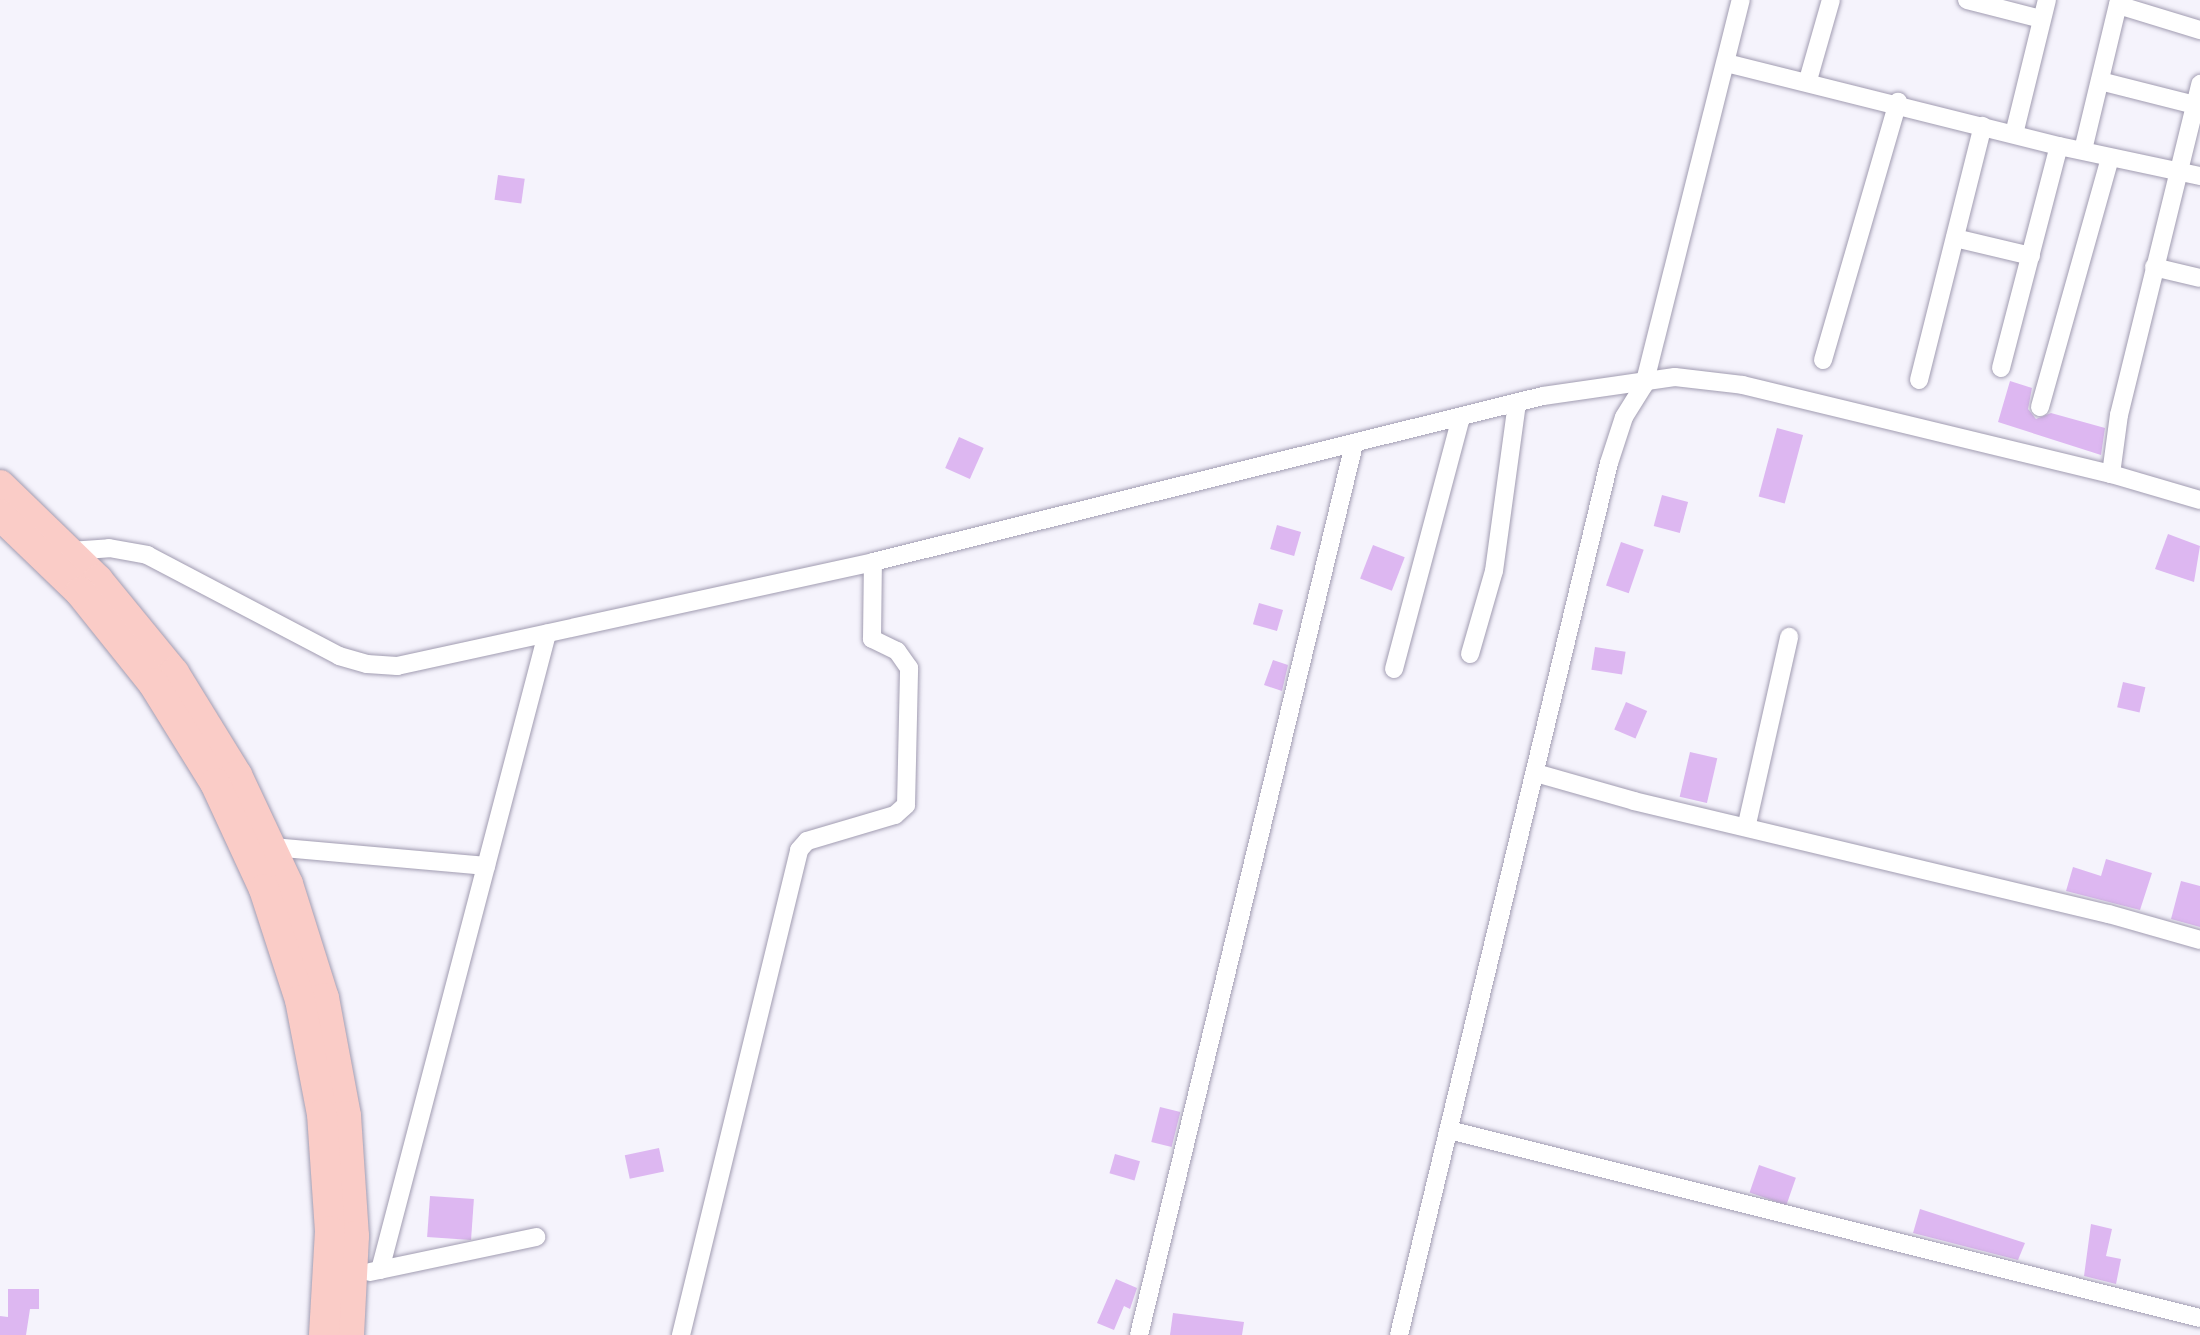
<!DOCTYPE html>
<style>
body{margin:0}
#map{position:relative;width:2200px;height:1335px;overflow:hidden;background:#f5f3fc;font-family:Jost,sans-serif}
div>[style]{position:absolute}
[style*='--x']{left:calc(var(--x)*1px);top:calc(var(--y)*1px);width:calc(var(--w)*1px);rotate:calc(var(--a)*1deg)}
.building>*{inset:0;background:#ddb7f1;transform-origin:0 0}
.roads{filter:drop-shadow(0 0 2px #a19cb1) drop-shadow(0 0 2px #a19cb1)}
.minor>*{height:18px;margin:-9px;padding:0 9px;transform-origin:9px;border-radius:9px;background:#fff}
.trunk>*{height:30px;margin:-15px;padding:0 15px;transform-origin:15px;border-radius:15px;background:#faccc7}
span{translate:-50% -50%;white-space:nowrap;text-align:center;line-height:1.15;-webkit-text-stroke:8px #f5f3fc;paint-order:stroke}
</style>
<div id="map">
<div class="building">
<div style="left:498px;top:175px;width:27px;height:25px;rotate:8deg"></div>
<div style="clip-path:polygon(2010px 381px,2032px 388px,2028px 409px,2036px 419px,2051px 413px,2105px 428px,2101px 455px,1998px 422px)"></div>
<div style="left:1777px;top:428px;width:27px;height:71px;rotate:15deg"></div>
<div style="left:959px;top:437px;width:27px;height:34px;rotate:24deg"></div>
<div style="left:1662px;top:495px;width:27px;height:32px;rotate:15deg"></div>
<div style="left:1277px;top:525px;width:25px;height:25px;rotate:16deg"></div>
<div style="clip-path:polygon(2168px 534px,2200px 546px,2194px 582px,2155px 569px)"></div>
<div style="left:1621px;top:542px;width:24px;height:46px;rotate:19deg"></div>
<div style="left:1373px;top:545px;width:34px;height:36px;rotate:21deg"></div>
<div style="left:1259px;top:603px;width:25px;height:22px;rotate:16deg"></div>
<div style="left:1595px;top:647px;width:31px;height:23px;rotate:9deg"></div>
<div style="clip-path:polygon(1273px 660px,1288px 665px,1282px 691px,1264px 685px)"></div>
<div style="left:2123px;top:682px;width:23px;height:26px;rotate:13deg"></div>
<div style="left:1626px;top:702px;width:23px;height:30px;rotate:23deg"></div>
<div style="left:1690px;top:752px;width:28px;height:46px;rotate:13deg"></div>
<div style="clip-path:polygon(2106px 859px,2152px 873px,2140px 910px,2066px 891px,2073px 867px,2101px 876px)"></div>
<div style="clip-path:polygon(2181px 881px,2200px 886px,2200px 927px,2171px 919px)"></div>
<div style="left:1160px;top:1107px;width:21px;height:36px;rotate:14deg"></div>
<div style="left:659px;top:1148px;width:24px;height:35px;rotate:78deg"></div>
<div style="left:1115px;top:1154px;width:26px;height:20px;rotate:16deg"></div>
<div style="left:1759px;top:1165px;width:39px;height:29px;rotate:19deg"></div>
<div style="left:430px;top:1196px;width:44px;height:41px;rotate:4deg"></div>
<div style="clip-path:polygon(1920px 1209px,2025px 1243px,2018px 1260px,1913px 1233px)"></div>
<div style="clip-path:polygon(2091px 1224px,2112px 1229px,2106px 1256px,2121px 1259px,2116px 1284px,2084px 1276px)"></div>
<div style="clip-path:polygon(1116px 1279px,1137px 1288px,1130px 1309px,1124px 1306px,1114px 1330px,1097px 1323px)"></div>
<div style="clip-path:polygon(8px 1289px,39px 1289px,39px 1309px,30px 1309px,26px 1335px,0 1335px,0 1316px,8px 1317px)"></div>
<div style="clip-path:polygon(1173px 1313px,1244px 1322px,1242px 1335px,1170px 1335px)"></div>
</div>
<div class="roads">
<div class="minor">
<div style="--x:1967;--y:0;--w:76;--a:14.4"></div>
<div style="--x:2118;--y:5;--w:86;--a:17"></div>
<div style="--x:1726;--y:63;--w:343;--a:14"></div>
<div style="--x:2059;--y:146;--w:144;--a:12"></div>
<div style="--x:1808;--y:80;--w:83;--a:-74"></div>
<div style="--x:2100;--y:81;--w:98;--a:14.2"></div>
<div style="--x:2014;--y:134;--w:138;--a:-76.2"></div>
<div style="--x:2083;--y:150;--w:154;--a:-76.5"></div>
<div style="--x:1955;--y:238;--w:78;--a:13.3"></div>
<div style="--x:2154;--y:267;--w:47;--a:13.4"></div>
<div style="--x:1823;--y:360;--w:269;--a:-73.8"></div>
<div style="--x:2001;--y:368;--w:229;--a:-75.4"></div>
<div style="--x:1919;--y:380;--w:262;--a:-75.9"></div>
<div style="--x:2040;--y:407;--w:259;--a:-74.3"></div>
<div style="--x:2111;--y:474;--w:60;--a:-82.3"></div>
<div style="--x:2119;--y:415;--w:341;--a:-76.2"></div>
<div style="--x:70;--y:551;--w:39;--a:-4"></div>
<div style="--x:109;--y:548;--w:39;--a:10"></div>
<div style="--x:147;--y:555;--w:217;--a:27.7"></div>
<div style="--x:339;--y:656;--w:29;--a:16"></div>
<div style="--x:367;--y:664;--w:30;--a:4"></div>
<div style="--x:397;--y:666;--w:487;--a:-12.3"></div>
<div style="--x:873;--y:562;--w:690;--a:-13.92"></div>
<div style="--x:1543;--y:396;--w:133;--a:-8.2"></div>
<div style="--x:1675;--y:377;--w:68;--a:6.7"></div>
<div style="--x:1743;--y:385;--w:379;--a:13.6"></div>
<div style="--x:2111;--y:474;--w:93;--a:16.3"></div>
<div style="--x:1470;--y:654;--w:86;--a:-73.9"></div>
<div style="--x:1494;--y:571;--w:170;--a:-82.2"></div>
<div style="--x:1394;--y:669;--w:260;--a:-75.1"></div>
<div style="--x:1536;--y:773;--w:102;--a:15.9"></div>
<div style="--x:1634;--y:801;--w:488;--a:13.4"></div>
<div style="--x:2109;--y:914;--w:95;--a:15.9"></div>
<div style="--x:1747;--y:824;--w:192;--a:-77.3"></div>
<div style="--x:273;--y:847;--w:214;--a:5.1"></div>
<div style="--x:1449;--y:1130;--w:774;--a:14.05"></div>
<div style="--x:380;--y:1270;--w:658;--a:-75.29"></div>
<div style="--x:370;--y:1272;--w:170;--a:-11.9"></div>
<div style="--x:681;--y:1335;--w:499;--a:-76.3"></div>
<div style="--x:799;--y:850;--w:12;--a:-48"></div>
<div style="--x:807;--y:841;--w:92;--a:-16.5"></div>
<div style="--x:895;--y:815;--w:15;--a:-42"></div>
<div style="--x:906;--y:805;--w:137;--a:-88.7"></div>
<div style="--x:909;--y:668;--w:21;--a:-125"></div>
<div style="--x:897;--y:651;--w:28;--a:-154"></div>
<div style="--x:872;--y:639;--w:77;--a:-89.3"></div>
<div style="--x:1139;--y:1335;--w:917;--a:-76.43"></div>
<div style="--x:1399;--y:1335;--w:897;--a:-76.46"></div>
<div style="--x:1609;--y:463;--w:48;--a:-71.9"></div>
<div style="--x:1624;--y:417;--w:38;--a:-58"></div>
<div style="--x:1644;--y:385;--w:397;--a:-75.9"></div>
</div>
<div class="trunk">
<div style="--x:0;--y:485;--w:136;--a:44.1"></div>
<div style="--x:98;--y:580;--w:120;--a:50.7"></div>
<div style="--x:174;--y:673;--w:120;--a:58.3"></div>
<div style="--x:237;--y:775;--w:120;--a:64.9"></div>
<div style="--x:288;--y:884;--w:120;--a:72.5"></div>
<div style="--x:324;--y:998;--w:120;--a:79.4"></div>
<div style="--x:346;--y:1116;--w:120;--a:86.2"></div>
<div style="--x:354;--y:1236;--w:99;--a:92.9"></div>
<div style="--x:0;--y:515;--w:111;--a:43.9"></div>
<div style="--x:80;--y:592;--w:117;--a:51.3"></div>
<div style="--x:153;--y:683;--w:118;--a:58.2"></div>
<div style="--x:215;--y:783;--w:117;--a:65.2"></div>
<div style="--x:264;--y:889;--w:117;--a:72"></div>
<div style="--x:300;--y:1000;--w:116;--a:79.1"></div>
<div style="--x:322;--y:1114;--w:117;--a:86.1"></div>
<div style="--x:330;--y:1231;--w:104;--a:93.3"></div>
</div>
</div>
</div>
